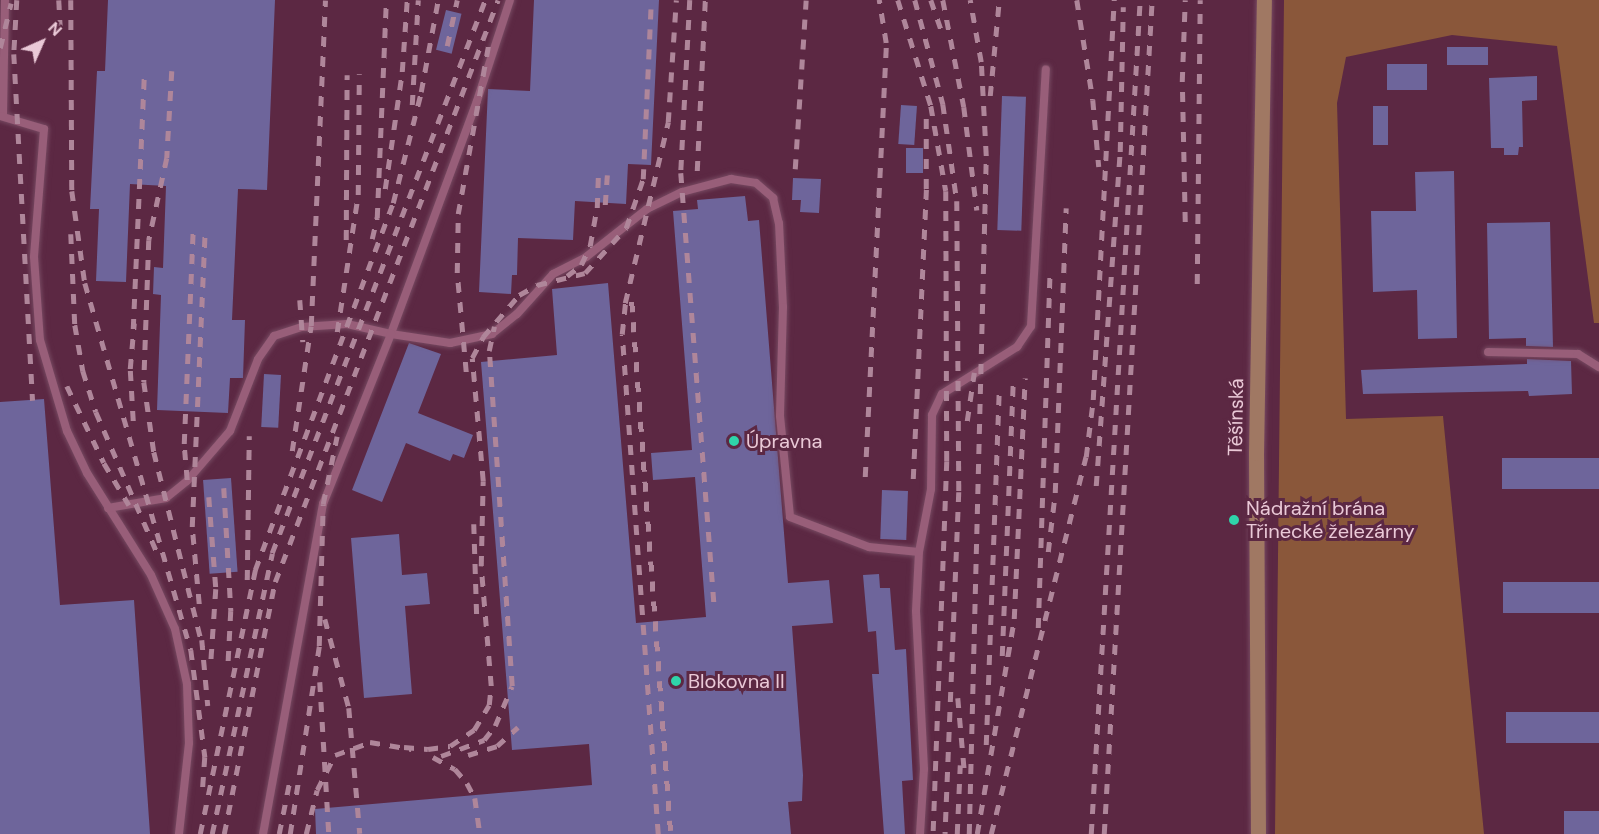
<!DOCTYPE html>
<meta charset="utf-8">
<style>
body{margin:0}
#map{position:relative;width:1599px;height:834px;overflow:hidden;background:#5c2843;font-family:"DM Sans",sans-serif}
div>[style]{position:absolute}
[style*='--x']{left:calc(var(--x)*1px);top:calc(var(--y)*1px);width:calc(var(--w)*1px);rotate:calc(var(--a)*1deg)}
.green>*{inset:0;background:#8a573a}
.building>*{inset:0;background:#6e659b;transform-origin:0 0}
.roads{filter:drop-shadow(0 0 2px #764961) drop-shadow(0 0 2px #764961)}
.lane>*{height:8px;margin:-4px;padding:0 4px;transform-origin:4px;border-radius:4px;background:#985e79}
.secondary>*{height:15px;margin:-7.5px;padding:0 7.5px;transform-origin:7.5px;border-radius:7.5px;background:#a07863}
.rail>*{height:4.5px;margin-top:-2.25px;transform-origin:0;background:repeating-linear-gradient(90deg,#af869a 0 10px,transparent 0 20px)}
.dots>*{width:16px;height:16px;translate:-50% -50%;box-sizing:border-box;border:3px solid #5c2843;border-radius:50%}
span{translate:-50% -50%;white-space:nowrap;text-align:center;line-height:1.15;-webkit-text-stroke:6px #5c2843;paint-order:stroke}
.street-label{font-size:20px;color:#eac9d7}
.poi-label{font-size:20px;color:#eac9d7}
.left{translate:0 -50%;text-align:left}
.north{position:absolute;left:12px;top:12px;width:60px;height:60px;-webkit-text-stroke:4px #5c2843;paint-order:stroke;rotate:45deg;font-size:16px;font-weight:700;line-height:24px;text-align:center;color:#eac9d7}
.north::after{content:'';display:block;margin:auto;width:21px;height:27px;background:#eac9d7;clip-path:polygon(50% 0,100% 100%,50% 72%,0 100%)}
</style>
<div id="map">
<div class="green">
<div style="clip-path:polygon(1284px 0,1599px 0,1599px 323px,1594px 323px,1557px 46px,1452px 35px,1346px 57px,1337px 103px,1346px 419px,1443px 416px,1484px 834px,1275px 834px)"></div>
</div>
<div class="building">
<div style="clip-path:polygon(108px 0,275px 0,267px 190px,238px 189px,232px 320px,245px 320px,243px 378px,230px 378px,228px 413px,157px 410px,161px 295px,153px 294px,154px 267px,163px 268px,166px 186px,130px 184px,126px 282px,96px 281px,99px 209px,90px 209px,97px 71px,105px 71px)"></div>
<div style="clip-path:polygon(534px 0,659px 0,651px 165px,628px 164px,626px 204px,575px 201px,573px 240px,518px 238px,517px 275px,512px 275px,511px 294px,479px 292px,488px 89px,530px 91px)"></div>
<div style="left:446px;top:10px;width:16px;height:41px;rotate:14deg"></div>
<div style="left:1488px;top:47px;width:18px;height:41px;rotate:90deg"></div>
<div style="left:1427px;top:64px;width:26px;height:40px;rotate:90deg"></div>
<div style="clip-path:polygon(1537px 76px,1537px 100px,1522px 101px,1523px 147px,1519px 147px,1518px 155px,1504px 155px,1504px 148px,1491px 148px,1489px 78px)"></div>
<div style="left:1002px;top:96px;width:24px;height:134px;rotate:2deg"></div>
<div style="left:901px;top:105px;width:16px;height:39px;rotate:4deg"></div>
<div style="left:1373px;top:106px;width:15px;height:39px"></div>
<div style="left:906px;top:148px;width:17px;height:25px"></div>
<div style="clip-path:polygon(1454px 171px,1457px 338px,1418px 339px,1417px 290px,1373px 292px,1371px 211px,1416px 211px,1415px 172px)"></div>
<div style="clip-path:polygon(793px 178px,821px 179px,819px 213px,800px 212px,801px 200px,792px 200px)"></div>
<div style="clip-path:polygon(745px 196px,748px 221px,759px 220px,788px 583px,829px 580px,833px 623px,792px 626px,803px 775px,802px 801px,788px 802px,791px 834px,316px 834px,315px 809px,592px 785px,589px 744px,512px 750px,481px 362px,557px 355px,552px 289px,608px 283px,636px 623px,706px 617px,695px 477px,653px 480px,651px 453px,692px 450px,673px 211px,698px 209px,697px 200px)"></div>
<div style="clip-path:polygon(1550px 222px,1553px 347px,1526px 346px,1526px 338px,1489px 339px,1487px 223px)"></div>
<div style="clip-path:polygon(409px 343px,441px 354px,418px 413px,473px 435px,464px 458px,453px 454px,450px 461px,406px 443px,382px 502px,352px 490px)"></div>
<div style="clip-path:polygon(1527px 359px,1571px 361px,1572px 394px,1529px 396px,1528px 391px,1363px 394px,1361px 370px,1527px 364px)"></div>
<div style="left:264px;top:374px;width:17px;height:53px;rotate:3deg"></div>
<div style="clip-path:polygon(44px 399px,60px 605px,134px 600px,150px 834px,0 834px,0 402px)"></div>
<div style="left:1599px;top:458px;width:31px;height:97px;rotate:90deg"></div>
<div style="left:231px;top:478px;width:94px;height:28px;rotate:86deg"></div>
<div style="left:882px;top:490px;width:26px;height:49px;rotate:2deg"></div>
<div style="clip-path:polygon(399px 534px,402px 575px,427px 573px,430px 604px,405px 606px,412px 694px,364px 698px,351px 538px)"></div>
<div style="clip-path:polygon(879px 574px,880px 588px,890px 588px,895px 650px,906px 649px,913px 780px,902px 781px,905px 834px,884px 834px,872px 674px,879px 674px,876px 631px,868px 632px,863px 575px)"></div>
<div style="left:1599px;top:582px;width:31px;height:96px;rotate:90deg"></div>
<div style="left:1599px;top:712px;width:31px;height:93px;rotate:90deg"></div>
<div style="left:1564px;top:811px;width:35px;height:23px"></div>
</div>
<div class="roads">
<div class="lane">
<div style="--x:510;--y:0;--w:106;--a:108.1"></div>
<div style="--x:477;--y:101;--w:248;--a:110.3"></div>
<div style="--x:391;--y:334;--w:60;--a:8.7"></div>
<div style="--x:450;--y:343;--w:43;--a:-12.1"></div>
<div style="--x:492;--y:334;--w:32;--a:-39"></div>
<div style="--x:517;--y:314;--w:54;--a:-48"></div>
<div style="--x:553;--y:274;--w:37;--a:-27"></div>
<div style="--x:586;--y:257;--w:78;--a:-38.2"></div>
<div style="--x:647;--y:209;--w:39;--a:-26"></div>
<div style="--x:682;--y:192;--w:51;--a:-14.9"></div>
<div style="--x:731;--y:179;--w:25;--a:9"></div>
<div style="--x:756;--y:183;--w:23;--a:41"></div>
<div style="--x:773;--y:198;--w:26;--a:77"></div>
<div style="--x:779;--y:223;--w:84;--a:87.3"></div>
<div style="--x:783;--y:307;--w:109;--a:91.6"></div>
<div style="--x:780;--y:416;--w:101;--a:84.3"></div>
<div style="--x:790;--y:517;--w:85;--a:20.8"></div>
<div style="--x:869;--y:547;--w:50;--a:5.7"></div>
<div style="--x:3;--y:115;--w:115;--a:-89"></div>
<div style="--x:0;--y:116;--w:46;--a:16.5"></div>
<div style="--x:44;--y:129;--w:128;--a:94.5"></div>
<div style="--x:34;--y:257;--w:83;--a:85.9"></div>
<div style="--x:40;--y:340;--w:95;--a:73.5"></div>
<div style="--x:67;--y:431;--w:47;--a:64.5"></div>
<div style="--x:87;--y:473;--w:120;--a:57.9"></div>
<div style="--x:151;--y:575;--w:59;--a:66"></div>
<div style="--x:175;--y:629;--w:56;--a:77.7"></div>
<div style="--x:187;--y:684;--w:59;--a:88.1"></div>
<div style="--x:189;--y:743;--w:92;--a:96.3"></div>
<div style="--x:1488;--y:352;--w:90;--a:1.3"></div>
<div style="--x:1578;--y:354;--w:25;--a:32"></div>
<div style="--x:108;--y:508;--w:59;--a:-9.8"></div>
<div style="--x:166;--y:498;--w:27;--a:-39"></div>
<div style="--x:187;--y:481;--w:66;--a:-49.3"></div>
<div style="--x:230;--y:431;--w:77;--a:-68.7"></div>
<div style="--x:258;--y:359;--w:28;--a:-55"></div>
<div style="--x:274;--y:336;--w:29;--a:-18"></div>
<div style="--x:302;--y:327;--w:45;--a:-3.8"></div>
<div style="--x:347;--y:324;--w:45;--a:12.8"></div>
<div style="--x:391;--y:334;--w:183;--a:111.8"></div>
<div style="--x:323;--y:504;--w:335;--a:100.3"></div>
<div style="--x:920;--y:834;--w:65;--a:-86.5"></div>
<div style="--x:924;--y:769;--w:158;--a:-92.9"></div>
<div style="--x:916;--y:611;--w:59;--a:-87.1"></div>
<div style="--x:919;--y:552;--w:64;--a:-79.2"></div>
<div style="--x:931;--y:489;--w:74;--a:-89.2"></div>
<div style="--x:932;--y:415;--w:23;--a:-65"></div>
<div style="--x:942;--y:394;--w:89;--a:-32.1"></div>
<div style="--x:1017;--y:347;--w:25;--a:-56"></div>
<div style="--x:1031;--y:326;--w:257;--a:-86.7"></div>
</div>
<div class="secondary">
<div style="--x:1258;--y:834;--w:381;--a:-90.3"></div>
<div style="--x:1256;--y:453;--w:453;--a:-89"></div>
</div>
</div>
<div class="rail">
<div style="--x:17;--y:0;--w:54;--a:93.2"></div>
<div style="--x:14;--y:54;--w:347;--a:86.9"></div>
<div style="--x:59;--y:0;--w:37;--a:87"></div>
<div style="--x:71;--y:0;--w:198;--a:89.7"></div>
<div style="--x:690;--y:0;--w:173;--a:93"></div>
<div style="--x:681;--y:173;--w:434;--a:85.6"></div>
<div style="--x:898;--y:0;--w:111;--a:72.7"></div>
<div style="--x:931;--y:106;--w:86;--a:80"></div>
<div style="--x:946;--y:191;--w:270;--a:89.8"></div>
<div style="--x:947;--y:461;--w:373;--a:92.1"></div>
<div style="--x:915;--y:0;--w:108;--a:74.9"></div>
<div style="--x:943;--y:104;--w:98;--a:81.8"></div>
<div style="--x:957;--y:201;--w:291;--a:89.6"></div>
<div style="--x:959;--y:492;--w:342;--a:92.3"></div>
<div style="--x:931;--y:0;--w:31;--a:71"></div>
<div style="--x:943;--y:0;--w:109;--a:78.9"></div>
<div style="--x:964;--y:107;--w:104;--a:82.8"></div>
<div style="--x:1077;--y:0;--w:101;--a:80.9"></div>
<div style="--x:1093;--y:100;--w:67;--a:84.9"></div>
<div style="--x:447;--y:46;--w:47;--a:-77.7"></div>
<div style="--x:0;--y:48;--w:46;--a:-76.3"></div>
<div style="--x:172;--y:71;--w:87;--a:93.3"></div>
<div style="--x:167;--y:158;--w:84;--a:102.4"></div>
<div style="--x:149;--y:240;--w:142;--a:92"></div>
<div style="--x:144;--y:382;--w:71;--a:81.9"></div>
<div style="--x:154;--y:452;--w:201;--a:75.9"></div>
<div style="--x:990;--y:96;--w:96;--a:-84.6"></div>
<div style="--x:412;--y:105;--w:105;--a:-86.7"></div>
<div style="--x:795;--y:169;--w:169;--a:-86.3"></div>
<div style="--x:697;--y:171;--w:171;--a:-87.3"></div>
<div style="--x:385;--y:189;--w:118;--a:-81.7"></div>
<div style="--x:402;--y:72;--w:72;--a:-86"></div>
<div style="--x:72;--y:191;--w:93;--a:82"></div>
<div style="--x:85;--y:283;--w:382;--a:73.9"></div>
<div style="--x:191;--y:650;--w:108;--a:82.5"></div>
<div style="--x:205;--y:757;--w:30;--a:94"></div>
<div style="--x:605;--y:205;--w:30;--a:-86"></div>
<div style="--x:1185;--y:222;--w:140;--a:-91.2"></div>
<div style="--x:1182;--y:82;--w:82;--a:-87.9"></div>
<div style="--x:71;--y:234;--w:91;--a:87.5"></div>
<div style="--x:75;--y:325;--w:47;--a:80.1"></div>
<div style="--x:83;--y:371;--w:43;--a:72.4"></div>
<div style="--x:96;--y:412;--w:158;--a:66.5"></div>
<div style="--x:372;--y:239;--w:22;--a:-77"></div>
<div style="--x:377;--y:218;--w:218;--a:-87.6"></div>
<div style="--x:346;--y:240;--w:165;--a:-89.7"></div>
<div style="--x:567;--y:276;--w:18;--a:-38"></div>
<div style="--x:581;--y:265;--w:21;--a:-65"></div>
<div style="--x:590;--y:246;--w:39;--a:-80"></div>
<div style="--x:597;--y:208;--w:33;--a:-88"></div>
<div style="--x:1197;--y:284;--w:284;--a:-89.4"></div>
<div style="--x:300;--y:300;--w:42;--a:85.9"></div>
<div style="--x:632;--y:302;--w:533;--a:85.81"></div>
<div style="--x:133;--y:329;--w:252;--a:-87.5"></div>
<div style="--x:337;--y:332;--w:139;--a:-81.3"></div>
<div style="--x:358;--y:195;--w:121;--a:-89.5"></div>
<div style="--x:466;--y:372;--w:99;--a:-95.2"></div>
<div style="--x:457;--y:273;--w:59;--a:-89"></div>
<div style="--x:458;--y:214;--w:175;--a:-79.8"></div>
<div style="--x:67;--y:386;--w:85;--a:64.3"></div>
<div style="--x:104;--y:463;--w:49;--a:59.2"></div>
<div style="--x:133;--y:421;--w:52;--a:-93.3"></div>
<div style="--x:130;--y:369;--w:46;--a:-85"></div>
<div style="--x:967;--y:421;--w:49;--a:-81.7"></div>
<div style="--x:292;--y:451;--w:126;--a:-81.4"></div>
<div style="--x:311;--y:326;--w:326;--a:-87.5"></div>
<div style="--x:865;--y:477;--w:435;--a:-87.2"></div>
<div style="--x:886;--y:43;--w:44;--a:-99.2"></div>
<div style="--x:913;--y:479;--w:290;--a:-87.4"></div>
<div style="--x:926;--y:189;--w:76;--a:-90"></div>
<div style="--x:187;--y:480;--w:36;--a:-95"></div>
<div style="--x:184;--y:444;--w:213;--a:-87.6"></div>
<div style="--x:1096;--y:486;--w:335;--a:-85.9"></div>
<div style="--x:1120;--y:152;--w:145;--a:-88.8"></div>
<div style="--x:224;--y:488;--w:123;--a:86.7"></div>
<div style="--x:231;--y:611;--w:57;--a:93"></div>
<div style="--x:209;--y:497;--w:92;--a:85.6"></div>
<div style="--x:216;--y:589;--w:73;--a:93.9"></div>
<div style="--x:474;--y:524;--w:96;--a:88.2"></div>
<div style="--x:1048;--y:552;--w:59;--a:-83.2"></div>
<div style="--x:1055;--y:493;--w:285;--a:-87.8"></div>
<div style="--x:247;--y:580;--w:144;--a:-89.2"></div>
<div style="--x:199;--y:604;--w:77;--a:-95.2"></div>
<div style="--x:192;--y:527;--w:297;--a:-87.5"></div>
<div style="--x:325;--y:619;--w:92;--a:74.9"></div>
<div style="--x:349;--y:708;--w:126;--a:85"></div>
<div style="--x:1038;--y:628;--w:357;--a:-88.1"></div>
<div style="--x:202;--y:640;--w:66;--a:84.8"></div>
<div style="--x:1002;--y:656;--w:272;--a:-87.7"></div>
<div style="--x:320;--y:682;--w:152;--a:86.6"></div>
<div style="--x:958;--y:698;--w:78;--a:84.9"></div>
<div style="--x:986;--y:745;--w:357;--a:-87.9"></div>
<div style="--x:404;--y:747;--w:24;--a:5"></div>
<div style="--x:428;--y:749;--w:22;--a:-8"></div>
<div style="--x:450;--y:746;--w:29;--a:-34"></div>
<div style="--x:474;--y:730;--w:29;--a:-59"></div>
<div style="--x:489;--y:705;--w:19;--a:-84"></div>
<div style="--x:491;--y:686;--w:120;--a:-94.8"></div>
<div style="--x:481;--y:566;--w:85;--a:-88.7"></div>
<div style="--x:483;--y:481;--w:123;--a:-95.1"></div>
<div style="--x:472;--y:358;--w:24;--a:-62"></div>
<div style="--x:483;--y:337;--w:55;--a:-49.4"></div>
<div style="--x:519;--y:295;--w:21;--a:-29"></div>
<div style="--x:537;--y:285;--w:49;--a:-14"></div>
<div style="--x:585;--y:273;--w:61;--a:-47.7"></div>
<div style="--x:626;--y:228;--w:52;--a:-70.9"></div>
<div style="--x:643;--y:179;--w:179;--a:-87.4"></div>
<div style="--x:468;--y:755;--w:30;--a:-17"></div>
<div style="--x:497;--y:746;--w:28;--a:-42"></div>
<div style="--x:441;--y:756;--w:46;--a:-20.4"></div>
<div style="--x:484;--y:740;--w:18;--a:-52"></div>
<div style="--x:495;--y:726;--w:43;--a:-67"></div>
<div style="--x:512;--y:686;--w:336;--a:-93.9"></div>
<div style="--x:489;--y:351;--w:25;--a:-78"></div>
<div style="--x:433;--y:757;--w:25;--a:29"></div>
<div style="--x:455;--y:769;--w:18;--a:49"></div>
<div style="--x:467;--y:783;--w:17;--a:62"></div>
<div style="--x:475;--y:798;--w:36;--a:82"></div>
<div style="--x:200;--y:834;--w:270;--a:-78.2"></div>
<div style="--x:255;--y:570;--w:392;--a:-69.4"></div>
<div style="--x:393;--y:203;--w:114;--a:-75.8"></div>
<div style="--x:421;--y:92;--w:94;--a:-79.5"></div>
<div style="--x:212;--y:834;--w:287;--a:-77.9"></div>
<div style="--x:272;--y:553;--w:593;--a:-68.93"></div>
<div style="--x:224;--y:834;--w:257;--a:-78.6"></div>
<div style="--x:275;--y:582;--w:623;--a:-69.04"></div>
<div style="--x:279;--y:834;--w:56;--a:-78.7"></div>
<div style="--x:290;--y:834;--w:190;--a:-81.2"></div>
<div style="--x:319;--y:646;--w:142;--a:-88.4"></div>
<div style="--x:323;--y:504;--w:69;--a:-78.4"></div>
<div style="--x:306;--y:834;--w:45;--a:-76"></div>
<div style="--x:317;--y:790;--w:39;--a:-63"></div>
<div style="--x:335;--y:755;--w:37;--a:-20"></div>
<div style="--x:370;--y:742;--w:42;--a:9.7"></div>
<div style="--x:658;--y:834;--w:501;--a:-94.12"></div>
<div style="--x:622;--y:334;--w:31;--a:-84"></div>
<div style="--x:625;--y:303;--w:186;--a:-76.6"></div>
<div style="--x:668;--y:122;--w:122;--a:-86.2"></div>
<div style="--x:957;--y:834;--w:69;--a:-87.5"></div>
<div style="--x:969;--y:834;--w:678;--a:-88.56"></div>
<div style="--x:986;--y:156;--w:94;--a:-93"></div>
<div style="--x:981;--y:62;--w:63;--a:-100.1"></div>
<div style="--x:977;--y:834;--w:218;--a:-80.2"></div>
<div style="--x:1014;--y:619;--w:241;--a:-87.4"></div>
<div style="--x:991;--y:834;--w:389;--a:-75.9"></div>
<div style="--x:1086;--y:457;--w:57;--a:-83"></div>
<div style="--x:1093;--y:400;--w:401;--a:-87"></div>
<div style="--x:1091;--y:834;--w:835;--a:-86.64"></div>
<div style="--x:1104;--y:834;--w:835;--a:-86.71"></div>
</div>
<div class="dots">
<div style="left:734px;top:441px;background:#2fd4aa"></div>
<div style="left:1234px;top:520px;background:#2fd4aa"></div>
<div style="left:676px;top:681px;background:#2fd4aa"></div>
</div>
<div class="street-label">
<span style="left:1236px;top:417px;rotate:-89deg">Těšínská</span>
</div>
<div class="poi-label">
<span class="left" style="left:746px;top:441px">Úpravna</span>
<span class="left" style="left:1246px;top:520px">Nádražní brána<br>Třinecké železárny</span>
<span class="left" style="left:688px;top:681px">Blokovna II</span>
</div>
<div class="north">N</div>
</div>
